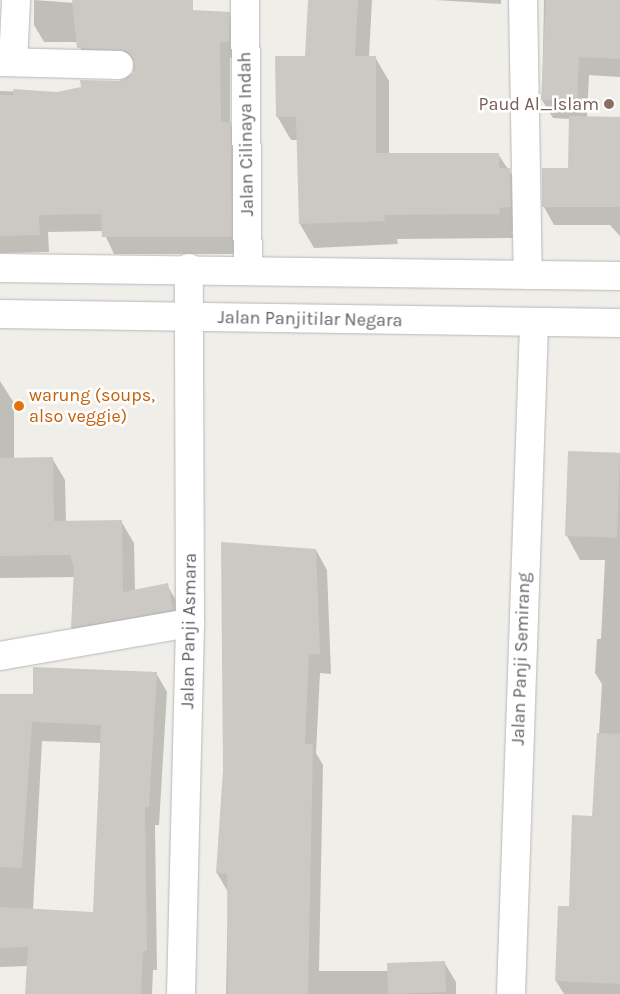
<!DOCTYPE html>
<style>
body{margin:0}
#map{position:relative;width:620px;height:994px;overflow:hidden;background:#f0eee8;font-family:Karla,sans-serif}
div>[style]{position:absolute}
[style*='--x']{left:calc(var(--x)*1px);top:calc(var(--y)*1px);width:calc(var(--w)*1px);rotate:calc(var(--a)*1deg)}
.shadow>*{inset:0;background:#0003}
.building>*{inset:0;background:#ccc9c4;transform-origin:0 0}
.roads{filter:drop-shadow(0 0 1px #b5b8bb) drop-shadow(0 0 1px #b5b8bb)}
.minor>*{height:28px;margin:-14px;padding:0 14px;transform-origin:14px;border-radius:14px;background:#fff}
.tertiary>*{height:28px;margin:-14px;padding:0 14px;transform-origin:14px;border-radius:14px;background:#fff}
.secondary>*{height:28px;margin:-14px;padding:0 14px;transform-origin:14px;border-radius:14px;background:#fff}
.dots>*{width:14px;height:14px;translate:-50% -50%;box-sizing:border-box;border:2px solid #fff;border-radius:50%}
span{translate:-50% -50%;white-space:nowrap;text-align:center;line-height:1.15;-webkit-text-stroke:5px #fff;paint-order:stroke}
.education-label{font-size:18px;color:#785e54}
.right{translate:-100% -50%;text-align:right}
.street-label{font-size:18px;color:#5f6367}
.food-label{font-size:18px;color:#c56008}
.left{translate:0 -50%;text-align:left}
</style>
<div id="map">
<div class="shadow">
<div style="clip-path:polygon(34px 0,229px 14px,239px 31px,239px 59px,230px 58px,230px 124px,240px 140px,241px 254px,114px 254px,103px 231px,48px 232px,49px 252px,0 253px,0 91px,57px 93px,119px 82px,133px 74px,134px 68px,88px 65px,78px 42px,44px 42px,34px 25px)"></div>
<div style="clip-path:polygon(309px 0,372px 0,369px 57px,375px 57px,389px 81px,389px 154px,498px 154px,524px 193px,524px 231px,512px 231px,513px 238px,397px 239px,398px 244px,314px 248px,300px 224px,298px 140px,291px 140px,277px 116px,306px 57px)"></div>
<div style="clip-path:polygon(435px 0,501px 0,501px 4px)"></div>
<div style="clip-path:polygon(544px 0,620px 0,620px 77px,589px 75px,587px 117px,620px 118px,620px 236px,610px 225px,554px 225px,544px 207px,569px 169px,570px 119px,553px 118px,542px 100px)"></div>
<div style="clip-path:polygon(0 381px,14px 403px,14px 459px,52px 458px,65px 480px,66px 522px,121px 521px,134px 543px,135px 591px,167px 585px,180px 607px,185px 632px,85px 649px,72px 628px,75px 577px,0 578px)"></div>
<div style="clip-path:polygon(569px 452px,620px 454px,620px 994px,564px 994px,556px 981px,594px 817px,602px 684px,595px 673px,597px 639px,601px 639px,605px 560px,580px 560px,567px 536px)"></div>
<div style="clip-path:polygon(316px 550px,327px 570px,331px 674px,320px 673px,316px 753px,323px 765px,319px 971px,388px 971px,444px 962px,456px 982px,456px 994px,226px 994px,228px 892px,217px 873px)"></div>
<div style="clip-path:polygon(evenodd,156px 673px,167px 692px,159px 825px,155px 825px,157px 970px,153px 970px,152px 994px,26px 994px,28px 966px,0 967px,0 695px,34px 695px,156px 673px,42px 741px,101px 743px,94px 914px,33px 910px,42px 741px)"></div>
</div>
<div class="building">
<div style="clip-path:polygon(72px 0,193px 0,193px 10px,230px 12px,229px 42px,220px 42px,221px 122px,231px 122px,232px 237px,102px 237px,101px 214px,39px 215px,40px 235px,0 236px,0 95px,13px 95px,13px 89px,57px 92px,81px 87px,80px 80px,119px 81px,133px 73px,133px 58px,127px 51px,77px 48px)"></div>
<div style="clip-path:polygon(308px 0,358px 0,355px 56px,376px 56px,376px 153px,499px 153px,499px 168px,510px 168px,511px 207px,499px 208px,500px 214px,384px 215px,385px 221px,299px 224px,296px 117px,276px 117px,275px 56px,305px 56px)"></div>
<div style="clip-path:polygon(546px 0,620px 0,620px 59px,579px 57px,577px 102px,541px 100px)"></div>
<div style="clip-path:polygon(569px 116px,620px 117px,620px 207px,542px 207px,542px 168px,568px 168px)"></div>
<div style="left:568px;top:451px;width:52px;height:85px;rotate:2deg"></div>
<div style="clip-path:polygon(53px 457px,54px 521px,122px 520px,123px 592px,168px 583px,173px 610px,71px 628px,74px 568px,70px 555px,0 556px,0 458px)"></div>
<div style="clip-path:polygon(221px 542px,316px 549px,320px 654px,309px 654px,305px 744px,313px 744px,308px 994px,228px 994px,227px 874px,216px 873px,223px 770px)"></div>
<div style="clip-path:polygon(33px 667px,157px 672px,149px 807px,145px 807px,147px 951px,143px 951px,141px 994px,25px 994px,28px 947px,0 948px,0 907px,93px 912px,101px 725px,32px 722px,22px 868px,0 867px,0 694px,33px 694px)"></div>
<div style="clip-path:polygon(597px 733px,620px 734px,620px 984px,555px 981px,558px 906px,569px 906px,572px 815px,592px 816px)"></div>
<div style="left:445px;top:961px;width:31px;height:58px;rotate:88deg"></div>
</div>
<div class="roads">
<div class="minor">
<div style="--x:245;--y:0;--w:268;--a:89.4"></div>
<div style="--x:523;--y:0;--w:275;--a:89"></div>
<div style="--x:0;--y:62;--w:119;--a:1.4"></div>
<div style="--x:13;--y:62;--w:62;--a:-87.2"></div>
<div style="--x:0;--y:656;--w:193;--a:-9.9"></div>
<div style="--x:511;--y:994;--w:670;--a:-88.03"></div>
</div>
<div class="tertiary">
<div style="--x:181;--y:994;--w:371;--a:-88.6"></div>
<div style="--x:190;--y:623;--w:355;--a:-90.2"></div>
</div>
<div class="secondary">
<div style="--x:0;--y:268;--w:620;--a:0.74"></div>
<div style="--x:0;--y:314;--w:620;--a:0.83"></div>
</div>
</div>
<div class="dots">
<div style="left:609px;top:104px;background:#8d6e63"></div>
<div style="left:19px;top:406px;background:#e8710a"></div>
</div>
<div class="education-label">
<span class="right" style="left:599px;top:104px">Paud Al_Islam</span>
</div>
<div class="street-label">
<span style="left:246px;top:134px;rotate:-91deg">Jalan Cilinaya Indah</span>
<span style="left:310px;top:319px;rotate:1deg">Jalan Panjitilar Negara</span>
<span style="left:189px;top:631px;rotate:-89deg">Jalan Panji Asmara</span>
<span style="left:521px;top:659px;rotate:-88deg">Jalan Panji Semirang</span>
</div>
<div class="food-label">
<span class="left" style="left:29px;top:406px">warung (soups,<br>also veggie)</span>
</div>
</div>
